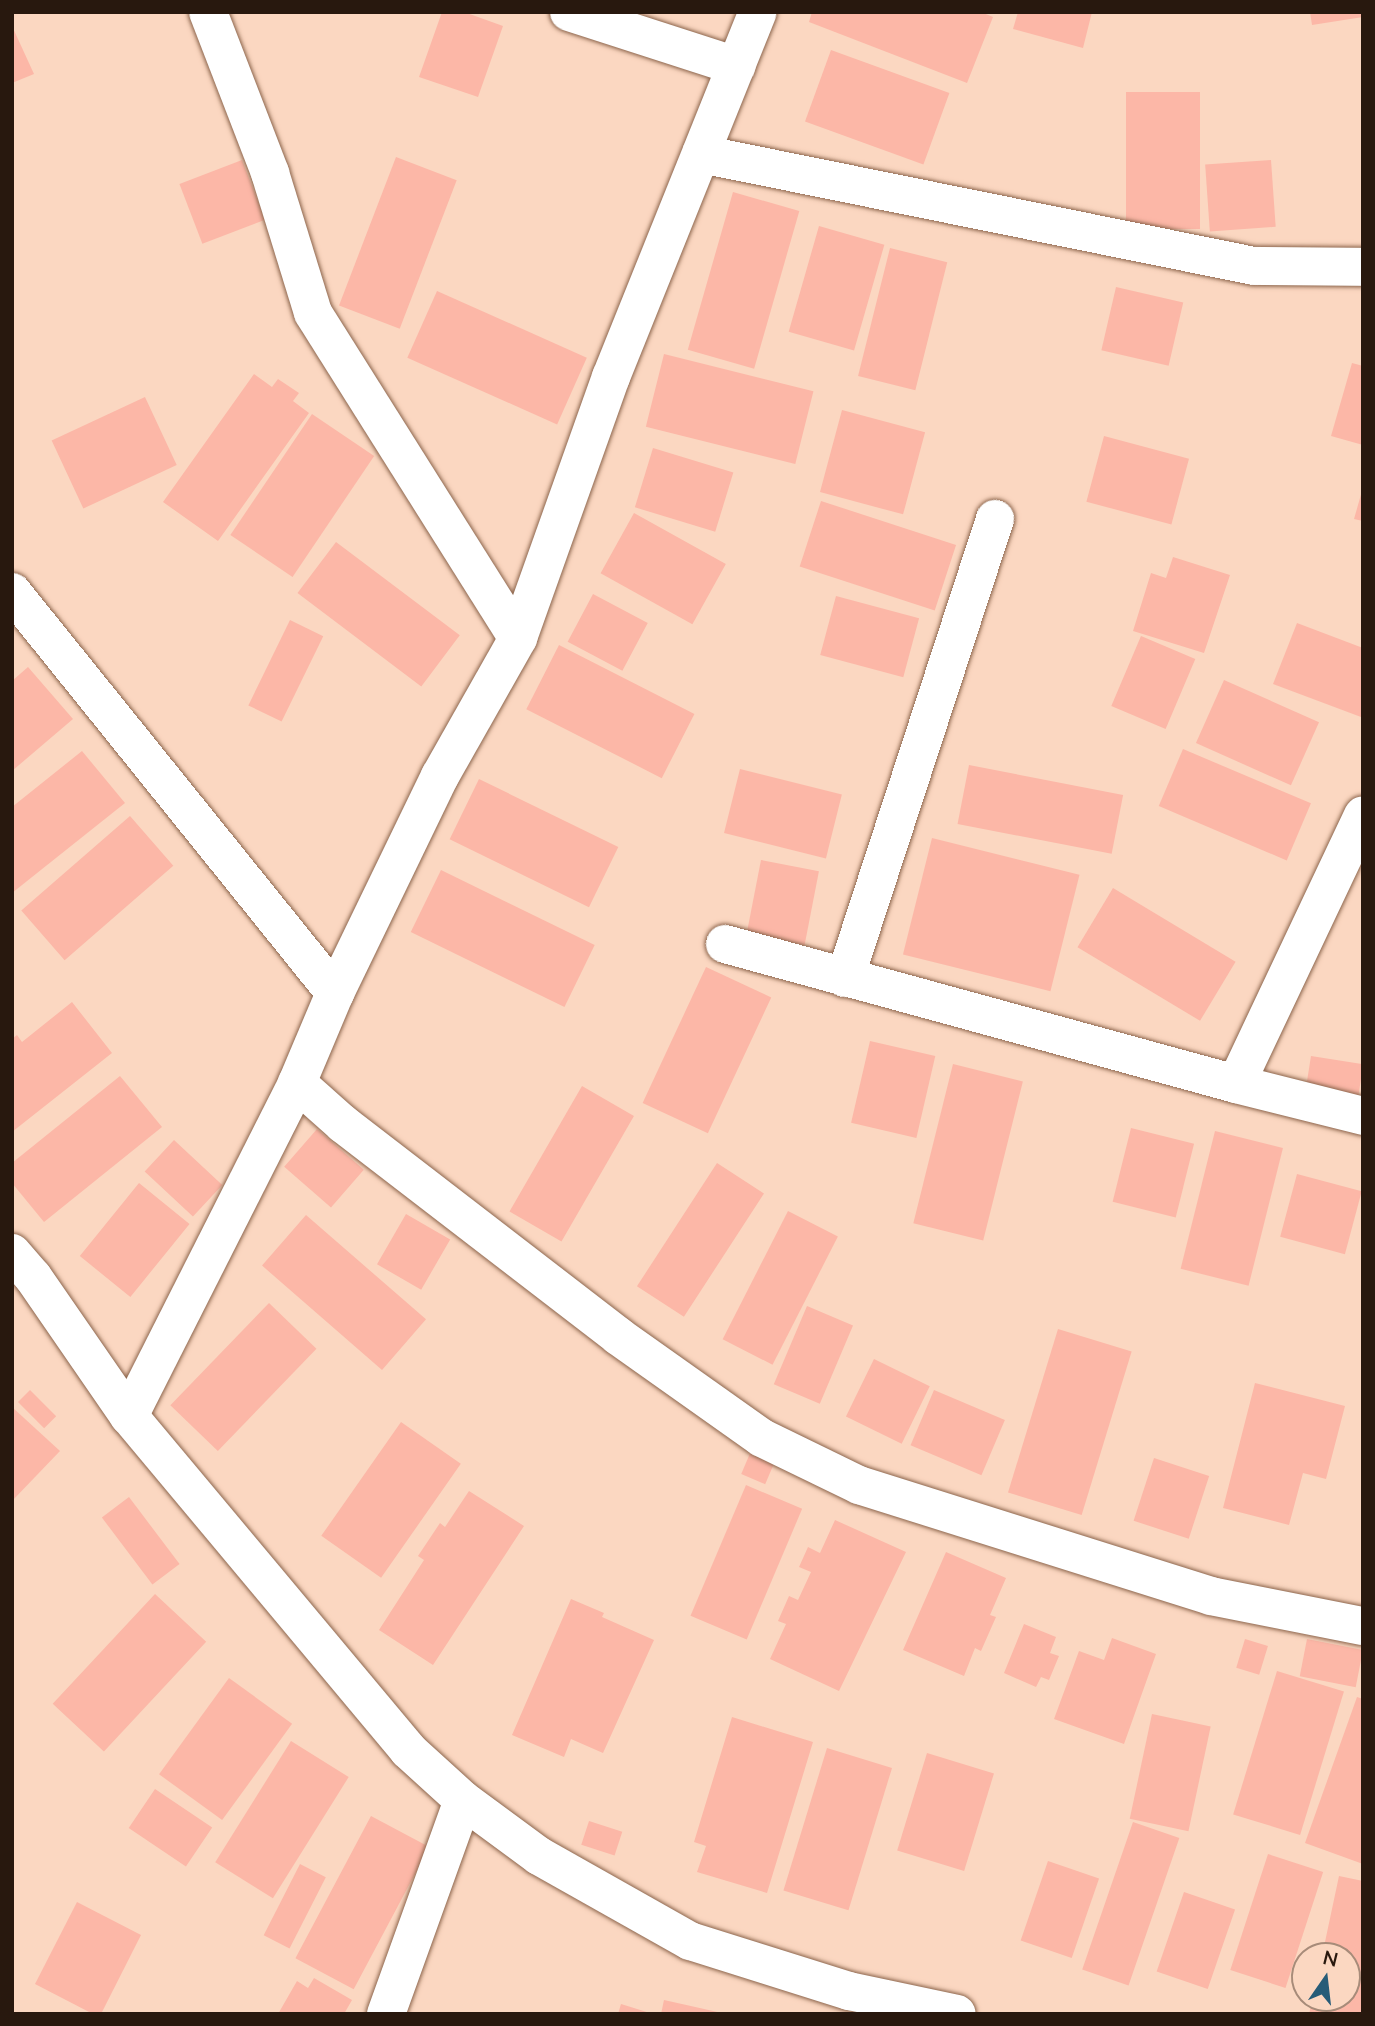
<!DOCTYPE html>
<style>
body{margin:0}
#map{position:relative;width:1375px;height:2026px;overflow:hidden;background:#fbd7c1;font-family:Lato,sans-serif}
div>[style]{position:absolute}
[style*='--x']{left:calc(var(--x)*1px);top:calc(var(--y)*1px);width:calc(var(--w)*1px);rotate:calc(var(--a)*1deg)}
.building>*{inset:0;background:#fcb7a7;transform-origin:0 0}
.roads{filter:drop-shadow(0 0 2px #8c654c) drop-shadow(0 0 2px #8c654c)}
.street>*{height:38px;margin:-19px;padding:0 19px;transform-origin:19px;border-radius:19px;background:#fff}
span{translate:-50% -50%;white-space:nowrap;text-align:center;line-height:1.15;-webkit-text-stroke:5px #fbd7c1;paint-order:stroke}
.frame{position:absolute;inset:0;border:14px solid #28180e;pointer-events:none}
.north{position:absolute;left:1291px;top:1942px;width:70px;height:70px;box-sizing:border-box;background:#fbd7c1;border:2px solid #a78b79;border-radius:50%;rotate:14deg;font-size:19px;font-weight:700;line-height:28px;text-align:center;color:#28180e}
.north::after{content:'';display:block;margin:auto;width:24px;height:32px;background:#275c78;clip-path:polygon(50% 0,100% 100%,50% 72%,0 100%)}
</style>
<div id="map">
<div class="building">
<div style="clip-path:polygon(442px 12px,464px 12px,503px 26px,478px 97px,419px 77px)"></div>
<div style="clip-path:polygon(812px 12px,981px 12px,993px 17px,967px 83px,809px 22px)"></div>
<div style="clip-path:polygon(1018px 12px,1092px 12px,1083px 48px,1013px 29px)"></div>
<div style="clip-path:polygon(1310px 12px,1363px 12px,1363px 17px,1312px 25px)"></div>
<div style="clip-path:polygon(12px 26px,34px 74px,12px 83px)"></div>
<div style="left:831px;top:50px;width:126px;height:76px;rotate:20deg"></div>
<div style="left:1126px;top:92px;width:74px;height:137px"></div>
<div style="left:396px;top:157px;width:65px;height:159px;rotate:21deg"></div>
<div style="left:242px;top:160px;width:64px;height:67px;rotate:69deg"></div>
<div style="left:1271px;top:160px;width:67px;height:66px;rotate:86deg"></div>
<div style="left:733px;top:192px;width:69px;height:164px;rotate:16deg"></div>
<div style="left:819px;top:226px;width:68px;height:110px;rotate:16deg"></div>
<div style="left:890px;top:248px;width:59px;height:132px;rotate:14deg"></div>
<div style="left:1116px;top:287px;width:69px;height:65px;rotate:13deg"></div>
<div style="left:437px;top:291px;width:164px;height:73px;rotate:24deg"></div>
<div style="left:664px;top:354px;width:154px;height:75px;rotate:14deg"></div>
<div style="clip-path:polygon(1352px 363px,1363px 366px,1363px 445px,1331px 436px)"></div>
<div style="clip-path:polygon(254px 374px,272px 387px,278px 379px,299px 393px,293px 401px,309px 413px,218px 541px,163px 502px)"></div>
<div style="left:145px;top:397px;width:75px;height:103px;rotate:65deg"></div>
<div style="left:842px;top:410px;width:86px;height:85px;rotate:15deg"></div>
<div style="left:312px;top:414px;width:75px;height:146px;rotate:34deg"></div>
<div style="left:1104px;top:436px;width:88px;height:68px;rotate:15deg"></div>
<div style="left:653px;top:448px;width:84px;height:62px;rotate:17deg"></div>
<div style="clip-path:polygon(1362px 491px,1363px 492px,1363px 521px,1354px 519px)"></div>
<div style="left:821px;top:501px;width:142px;height:69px;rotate:18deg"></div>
<div style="left:634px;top:513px;width:105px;height:69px;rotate:29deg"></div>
<div style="left:336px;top:542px;width:155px;height:64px;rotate:37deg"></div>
<div style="clip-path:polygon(1173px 557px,1230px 575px,1204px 653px,1133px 631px,1151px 573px,1166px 578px)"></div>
<div style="left:593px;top:594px;width:62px;height:54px;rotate:28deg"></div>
<div style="left:836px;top:596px;width:86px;height:61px;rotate:15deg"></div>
<div style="left:290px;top:620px;width:37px;height:95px;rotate:26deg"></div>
<div style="clip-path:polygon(1297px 623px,1363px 648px,1361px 717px,1273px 684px)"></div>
<div style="left:1141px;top:636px;width:59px;height:76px;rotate:23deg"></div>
<div style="left:559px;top:645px;width:152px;height:72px;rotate:27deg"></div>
<div style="clip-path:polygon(28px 667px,73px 719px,12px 771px,12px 681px)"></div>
<div style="left:1224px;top:680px;width:104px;height:69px;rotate:24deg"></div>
<div style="left:1183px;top:749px;width:139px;height:62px;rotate:23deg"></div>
<div style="clip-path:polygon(82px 751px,125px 803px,12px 893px,12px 807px)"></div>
<div style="left:969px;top:765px;width:157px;height:60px;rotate:11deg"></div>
<div style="left:740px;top:769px;width:105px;height:66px;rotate:14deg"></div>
<div style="left:479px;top:779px;width:155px;height:67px;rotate:26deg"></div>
<div style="left:130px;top:816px;width:66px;height:144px;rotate:49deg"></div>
<div style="left:932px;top:838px;width:152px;height:120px;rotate:14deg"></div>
<div style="left:761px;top:860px;width:59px;height:75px;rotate:11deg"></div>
<div style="left:441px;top:870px;width:171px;height:69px;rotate:26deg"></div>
<div style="left:1113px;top:888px;width:143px;height:69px;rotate:31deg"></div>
<div style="left:706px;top:967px;width:72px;height:150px;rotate:25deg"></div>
<div style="clip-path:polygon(72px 1002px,112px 1053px,12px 1132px,12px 1039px,17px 1035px,22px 1042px)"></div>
<div style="left:870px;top:1041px;width:67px;height:84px;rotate:13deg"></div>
<div style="left:1311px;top:1056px;width:53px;height:43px;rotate:9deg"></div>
<div style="left:953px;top:1064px;width:72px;height:164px;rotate:14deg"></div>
<div style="clip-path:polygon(120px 1076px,162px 1127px,44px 1222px,12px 1183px,12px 1163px)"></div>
<div style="left:582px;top:1086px;width:60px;height:145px;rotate:30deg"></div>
<div style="left:1131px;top:1128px;width:65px;height:76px;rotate:14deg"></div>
<div style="left:317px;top:1129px;width:62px;height:50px;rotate:41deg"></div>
<div style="left:1215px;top:1131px;width:70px;height:142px;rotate:14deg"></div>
<div style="left:174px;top:1140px;width:66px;height:43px;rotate:43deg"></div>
<div style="left:717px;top:1163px;width:56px;height:147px;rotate:33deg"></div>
<div style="left:1297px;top:1174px;width:67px;height:65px;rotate:15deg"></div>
<div style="left:139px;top:1183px;width:65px;height:94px;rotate:39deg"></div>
<div style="left:788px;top:1211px;width:56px;height:144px;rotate:27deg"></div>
<div style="left:406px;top:1214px;width:51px;height:58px;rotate:30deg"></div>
<div style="left:306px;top:1215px;width:159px;height:67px;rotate:41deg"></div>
<div style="left:269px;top:1303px;width:66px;height:142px;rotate:44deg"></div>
<div style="left:807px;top:1306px;width:50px;height:85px;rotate:23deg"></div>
<div style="left:1058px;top:1329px;width:77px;height:171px;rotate:17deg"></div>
<div style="left:874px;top:1359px;width:62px;height:64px;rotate:26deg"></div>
<div style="clip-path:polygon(1255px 1383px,1345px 1406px,1326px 1479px,1303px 1473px,1289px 1525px,1223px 1508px)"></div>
<div style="left:30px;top:1390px;width:37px;height:17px;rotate:45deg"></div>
<div style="left:934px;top:1390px;width:77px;height:60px;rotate:23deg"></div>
<div style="clip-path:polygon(12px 1407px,60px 1451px,12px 1501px)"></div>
<div style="left:401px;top:1422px;width:73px;height:139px;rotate:35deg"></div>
<div style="left:751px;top:1451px;width:26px;height:25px;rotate:23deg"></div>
<div style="left:1154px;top:1458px;width:58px;height:66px;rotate:18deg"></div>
<div style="left:746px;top:1485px;width:61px;height:142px;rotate:23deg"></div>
<div style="clip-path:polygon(469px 1491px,524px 1526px,433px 1665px,379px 1630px,424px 1560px,418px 1556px,440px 1523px,445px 1527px)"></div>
<div style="left:129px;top:1497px;width:84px;height:34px;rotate:53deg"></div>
<div style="clip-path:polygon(835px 1520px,906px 1552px,839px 1691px,770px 1659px,786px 1624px,778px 1621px,789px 1596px,798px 1600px,811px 1572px,799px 1567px,808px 1547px,820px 1553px)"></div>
<div style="clip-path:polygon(946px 1552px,1006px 1578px,990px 1615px,996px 1617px,981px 1651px,975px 1648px,964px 1676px,903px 1650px)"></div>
<div style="left:155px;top:1594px;width:70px;height:150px;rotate:43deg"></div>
<div style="clip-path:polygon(571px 1599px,604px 1613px,602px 1617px,654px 1640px,603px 1753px,571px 1739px,564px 1757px,512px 1735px)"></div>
<div style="clip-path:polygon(1024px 1624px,1056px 1637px,1050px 1653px,1059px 1656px,1049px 1680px,1041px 1677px,1036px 1687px,1004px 1673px)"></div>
<div style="clip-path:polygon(1112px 1638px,1156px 1654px,1124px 1744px,1054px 1719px,1079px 1651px,1104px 1660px)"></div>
<div style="left:1245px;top:1639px;width:24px;height:30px;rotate:17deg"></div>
<div style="left:1307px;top:1639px;width:57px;height:38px;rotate:11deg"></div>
<div style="left:1277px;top:1671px;width:70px;height:150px;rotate:17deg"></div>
<div style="left:229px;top:1678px;width:78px;height:119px;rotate:36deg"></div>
<div style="clip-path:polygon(1357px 1697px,1363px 1699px,1363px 1864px,1305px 1843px)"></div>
<div style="left:1152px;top:1714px;width:60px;height:107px;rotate:12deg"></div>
<div style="clip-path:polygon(732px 1717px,813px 1742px,767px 1893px,697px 1872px,706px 1846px,694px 1842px)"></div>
<div style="left:291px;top:1741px;width:68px;height:143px;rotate:32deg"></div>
<div style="left:827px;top:1748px;width:68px;height:149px;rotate:17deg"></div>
<div style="left:927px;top:1753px;width:70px;height:102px;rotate:17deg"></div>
<div style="left:155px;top:1789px;width:69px;height:47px;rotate:34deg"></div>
<div style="left:371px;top:1816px;width:66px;height:161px;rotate:28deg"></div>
<div style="left:589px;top:1821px;width:35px;height:25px;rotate:18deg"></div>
<div style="left:1133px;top:1822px;width:49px;height:156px;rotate:19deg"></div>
<div style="left:1268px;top:1854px;width:58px;height:122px;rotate:18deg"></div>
<div style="left:1048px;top:1861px;width:54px;height:84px;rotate:19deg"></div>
<div style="left:300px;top:1864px;width:29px;height:80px;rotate:27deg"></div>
<div style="clip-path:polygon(1339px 1876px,1363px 1881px,1363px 2014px,1309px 2014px,1313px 1998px,1347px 1998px,1347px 1956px,1322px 1956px)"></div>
<div style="left:1184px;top:1892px;width:54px;height:84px;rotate:19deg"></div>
<div style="clip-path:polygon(77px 1902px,141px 1935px,101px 2014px,93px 2014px,35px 1984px)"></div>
<div style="clip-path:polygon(314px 1978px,352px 2000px,344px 2014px,278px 2014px,297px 1981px,308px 1988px)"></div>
<div style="clip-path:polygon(664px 2000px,722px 2013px,722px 2014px,661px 2014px)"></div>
<div style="clip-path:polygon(621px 2004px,650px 2013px,650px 2014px,618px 2014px)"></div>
</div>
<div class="roads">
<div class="street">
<div style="--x:208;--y:12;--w:173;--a:68.9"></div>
<div style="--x:270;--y:173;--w:146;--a:72.9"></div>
<div style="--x:313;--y:313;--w:384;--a:57.8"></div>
<div style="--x:569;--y:12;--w:176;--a:17.9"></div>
<div style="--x:701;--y:154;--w:564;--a:11.45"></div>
<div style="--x:1254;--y:266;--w:109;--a:0.5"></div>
<div style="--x:12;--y:592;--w:515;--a:51.15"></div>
<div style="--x:725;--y:944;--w:530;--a:15.32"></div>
<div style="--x:1236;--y:1084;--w:131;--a:14.1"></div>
<div style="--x:845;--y:978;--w:483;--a:-71.9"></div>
<div style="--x:297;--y:1083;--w:62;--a:41.7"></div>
<div style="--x:343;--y:1124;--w:347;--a:37.6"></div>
<div style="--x:618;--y:1336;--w:176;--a:35.3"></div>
<div style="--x:762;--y:1438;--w:108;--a:25.9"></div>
<div style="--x:859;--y:1485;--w:369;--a:17.5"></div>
<div style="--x:1211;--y:1596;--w:155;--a:11.2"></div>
<div style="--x:1236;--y:1084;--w:297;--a:-64.7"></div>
<div style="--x:12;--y:1253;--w:32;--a:49"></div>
<div style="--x:33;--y:1277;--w:169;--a:55.4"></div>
<div style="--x:129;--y:1416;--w:435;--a:50.1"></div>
<div style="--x:408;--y:1750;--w:74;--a:42.3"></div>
<div style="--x:463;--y:1800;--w:94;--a:36.4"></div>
<div style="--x:539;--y:1856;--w:173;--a:29.4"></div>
<div style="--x:690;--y:1941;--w:167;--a:17.5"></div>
<div style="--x:849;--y:1991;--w:110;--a:12"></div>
<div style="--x:129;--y:1416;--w:373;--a:-63.2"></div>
<div style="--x:297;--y:1083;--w:98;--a:-67.1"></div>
<div style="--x:335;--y:993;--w:241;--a:-64.2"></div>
<div style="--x:440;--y:776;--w:159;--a:-60.5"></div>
<div style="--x:518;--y:638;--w:277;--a:-70.4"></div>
<div style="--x:611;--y:377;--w:393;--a:-68.1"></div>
<div style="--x:386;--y:2014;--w:227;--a:-70.2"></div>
</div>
</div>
<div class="frame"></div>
<div class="north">N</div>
</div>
